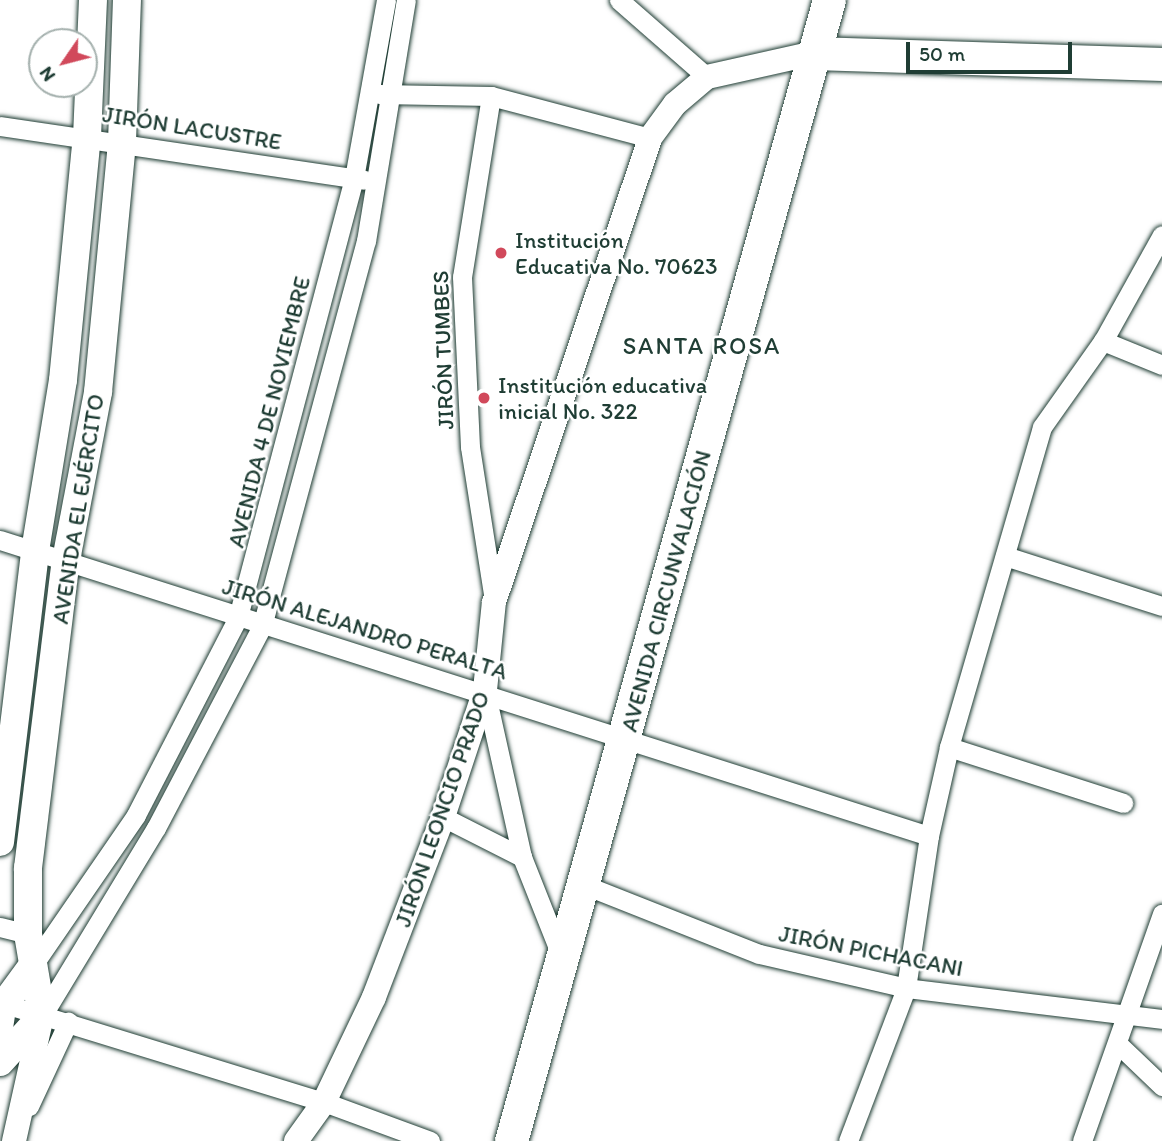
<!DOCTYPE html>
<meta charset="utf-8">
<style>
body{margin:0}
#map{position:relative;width:1162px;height:1141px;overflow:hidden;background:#fff;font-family:Itim,sans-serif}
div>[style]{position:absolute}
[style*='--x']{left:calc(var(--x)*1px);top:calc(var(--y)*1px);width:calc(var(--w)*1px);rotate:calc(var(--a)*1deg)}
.roads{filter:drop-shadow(0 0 2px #1f3d34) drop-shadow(0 0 2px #1f3d34)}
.minor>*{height:19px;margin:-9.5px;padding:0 9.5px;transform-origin:9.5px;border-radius:9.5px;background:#fff}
.tertiary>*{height:24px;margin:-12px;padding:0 12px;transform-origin:12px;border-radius:12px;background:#fff}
.secondary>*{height:28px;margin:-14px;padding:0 14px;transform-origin:14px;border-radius:14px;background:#fff}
.trunk>*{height:33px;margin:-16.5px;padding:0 16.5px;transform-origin:16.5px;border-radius:16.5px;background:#fff}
.dots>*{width:19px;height:19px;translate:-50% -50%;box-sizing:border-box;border:4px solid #fff;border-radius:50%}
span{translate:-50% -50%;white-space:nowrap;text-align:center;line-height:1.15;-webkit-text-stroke:5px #fff;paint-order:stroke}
.street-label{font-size:23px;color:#1f3d34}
.poi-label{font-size:23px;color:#1f3d34}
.left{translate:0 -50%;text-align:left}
.neighbourhood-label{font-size:24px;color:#1f3d34;letter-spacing:2px}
.north{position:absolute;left:28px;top:28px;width:70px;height:70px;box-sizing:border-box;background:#fff;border:2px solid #a5b1ae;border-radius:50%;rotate:235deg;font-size:19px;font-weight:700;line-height:28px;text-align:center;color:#1f3d34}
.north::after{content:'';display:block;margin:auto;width:24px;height:32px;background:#d1495b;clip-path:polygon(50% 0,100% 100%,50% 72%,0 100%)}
.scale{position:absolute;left:906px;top:42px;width:166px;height:32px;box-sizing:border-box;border:4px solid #1f3d34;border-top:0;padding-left:9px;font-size:21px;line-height:24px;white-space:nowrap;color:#1f3d34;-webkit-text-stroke:5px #fff;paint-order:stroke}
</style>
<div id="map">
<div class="roads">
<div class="minor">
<div style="--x:619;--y:0;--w:117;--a:41.2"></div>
<div style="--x:379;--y:94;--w:112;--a:1"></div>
<div style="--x:491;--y:96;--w:164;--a:14.8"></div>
<div style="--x:491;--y:96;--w:183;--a:99.1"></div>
<div style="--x:462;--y:277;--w:170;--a:87.3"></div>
<div style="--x:470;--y:447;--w:156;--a:81.1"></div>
<div style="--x:0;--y:126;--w:368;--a:8.4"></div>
<div style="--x:1103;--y:341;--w:64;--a:22.1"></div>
<div style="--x:0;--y:540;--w:975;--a:17.67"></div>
<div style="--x:1005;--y:556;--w:165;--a:17.7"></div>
<div style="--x:485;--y:690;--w:171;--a:77.5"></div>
<div style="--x:522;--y:857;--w:109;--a:68.4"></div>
<div style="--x:949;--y:747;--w:183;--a:17.8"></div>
<div style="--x:443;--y:817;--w:89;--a:26.9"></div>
<div style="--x:582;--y:884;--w:190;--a:21.6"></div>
<div style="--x:759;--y:954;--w:151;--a:13"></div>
<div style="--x:906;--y:988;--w:258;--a:6.9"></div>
<div style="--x:0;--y:927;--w:29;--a:14"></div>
<div style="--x:33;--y:965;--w:182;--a:-55.5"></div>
<div style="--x:136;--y:815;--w:223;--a:-62.7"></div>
<div style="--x:238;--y:617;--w:454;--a:-75.2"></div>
<div style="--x:354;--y:178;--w:181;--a:-79.8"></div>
<div style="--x:5;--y:1004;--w:334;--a:17.1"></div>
<div style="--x:324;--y:1102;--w:113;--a:20.2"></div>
<div style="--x:42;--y:1016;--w:220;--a:-58.8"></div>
<div style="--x:156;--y:828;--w:228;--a:-62.3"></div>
<div style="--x:262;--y:626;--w:399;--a:-74.9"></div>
<div style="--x:366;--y:241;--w:244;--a:-80.6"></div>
<div style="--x:1118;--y:1044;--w:61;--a:43.7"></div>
<div style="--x:29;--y:1106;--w:93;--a:-65.1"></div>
<div style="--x:848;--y:1141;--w:164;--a:-69.2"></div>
<div style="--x:906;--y:988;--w:154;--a:-81.4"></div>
<div style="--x:929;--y:836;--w:91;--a:-77.3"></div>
<div style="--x:949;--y:747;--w:333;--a:-73.8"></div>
<div style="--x:1042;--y:427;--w:105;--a:-54.7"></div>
<div style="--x:1103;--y:341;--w:121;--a:-60.9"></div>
<div style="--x:1082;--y:1141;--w:241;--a:-70.6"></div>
</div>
<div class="tertiary">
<div style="--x:0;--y:1034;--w:30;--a:-81"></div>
<div style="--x:14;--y:1141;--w:128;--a:-77.4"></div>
<div style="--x:296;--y:1141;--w:48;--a:-54.3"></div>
<div style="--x:324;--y:1102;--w:116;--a:-64.5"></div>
<div style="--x:374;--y:997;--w:193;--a:-69"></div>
<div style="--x:443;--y:817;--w:134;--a:-71.7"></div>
<div style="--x:485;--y:690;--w:88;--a:-84.2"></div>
<div style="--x:494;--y:602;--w:490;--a:-71.4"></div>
<div style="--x:650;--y:138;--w:42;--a:-53.7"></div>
<div style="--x:675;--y:104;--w:42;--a:-40.2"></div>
<div style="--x:707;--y:77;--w:110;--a:-12.6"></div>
</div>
<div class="secondary">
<div style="--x:0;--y:842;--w:293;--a:-83.1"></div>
<div style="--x:35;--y:551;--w:173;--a:-80.7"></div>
<div style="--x:63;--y:380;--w:244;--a:-84.4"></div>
<div style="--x:87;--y:137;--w:137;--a:-87.5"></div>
<div style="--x:0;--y:1010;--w:56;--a:-53.7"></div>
<div style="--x:0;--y:1062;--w:62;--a:-47.6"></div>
<div style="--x:42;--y:1016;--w:83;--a:-99.7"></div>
<div style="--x:28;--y:934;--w:66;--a:-90"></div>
<div style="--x:28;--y:868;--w:310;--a:-83"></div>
<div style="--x:66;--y:560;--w:171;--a:-79.2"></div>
<div style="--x:98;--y:392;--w:251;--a:-84.5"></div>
<div style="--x:122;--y:142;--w:142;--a:-88"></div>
</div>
<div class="trunk">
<div style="--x:814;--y:53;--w:348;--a:1.8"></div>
<div style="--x:511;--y:1141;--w:1184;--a:-74.43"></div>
</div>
</div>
<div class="dots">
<div style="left:501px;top:253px;background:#d1495b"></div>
<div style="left:484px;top:398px;background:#d1495b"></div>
</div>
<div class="street-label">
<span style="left:192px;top:128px;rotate:9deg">JIRÓN LACUSTRE</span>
<span style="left:443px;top:350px;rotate:-92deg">JIRÓN TUMBES</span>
<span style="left:269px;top:412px;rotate:-76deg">AVENIDA 4 DE NOVIEMBRE</span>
<span style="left:78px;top:509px;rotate:-81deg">AVENIDA EL EJÉRCITO</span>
<span style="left:666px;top:591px;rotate:-75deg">AVENIDA CIRCUNVALACIÓN</span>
<span style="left:365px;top:629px;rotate:17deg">JIRÓN ALEJANDRO PERALTA</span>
<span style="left:442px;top:809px;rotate:-71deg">JIRÓN LEONCIO PRADO</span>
<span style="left:871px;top:951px;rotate:11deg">JIRÓN PICHACANI</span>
</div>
<div class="poi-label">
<span class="left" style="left:515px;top:253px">Institución<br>Educativa No. 70623</span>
<span class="left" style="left:498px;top:398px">Institución educativa<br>inicial No. 322</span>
</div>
<div class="neighbourhood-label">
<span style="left:702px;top:346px">SANTA ROSA</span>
</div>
<div class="north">N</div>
<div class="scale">50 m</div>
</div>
